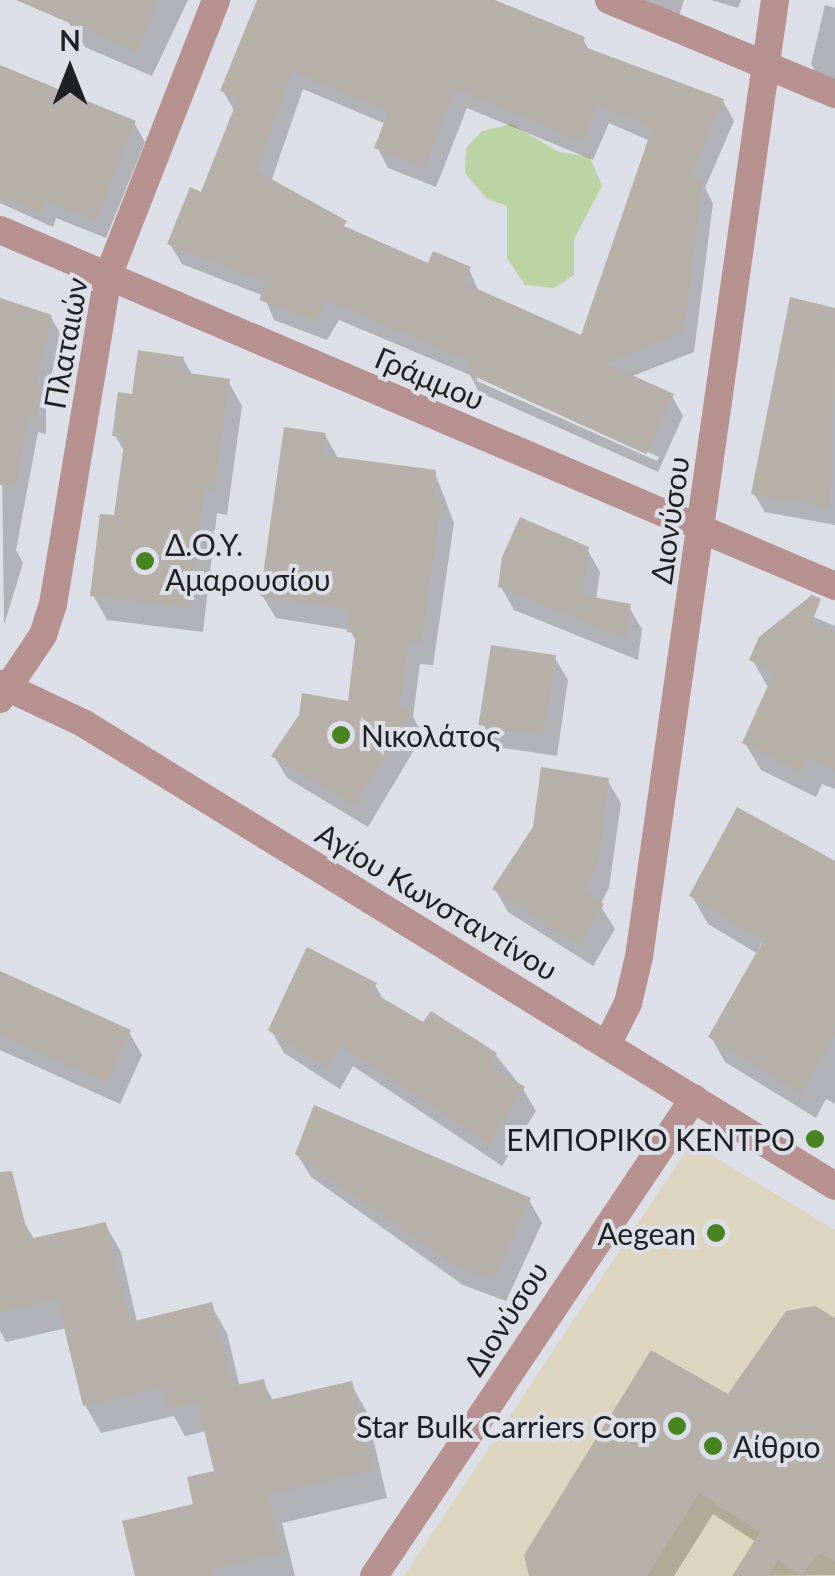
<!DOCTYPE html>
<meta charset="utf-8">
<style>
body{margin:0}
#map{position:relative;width:835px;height:1576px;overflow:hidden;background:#dcdfe7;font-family:Lato,sans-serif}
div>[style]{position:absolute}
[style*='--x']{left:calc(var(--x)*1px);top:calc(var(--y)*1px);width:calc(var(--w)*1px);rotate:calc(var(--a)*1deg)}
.commercial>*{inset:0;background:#ded5c0}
.green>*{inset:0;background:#bcd4a3}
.shadow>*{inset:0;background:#0003}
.building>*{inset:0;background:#b6b0a9;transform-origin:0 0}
.minor>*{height:28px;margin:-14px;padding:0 14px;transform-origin:14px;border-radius:14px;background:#b69190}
.tertiary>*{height:28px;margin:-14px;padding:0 14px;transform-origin:14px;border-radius:14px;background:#b69190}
.dots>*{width:28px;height:28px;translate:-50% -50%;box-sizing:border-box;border:5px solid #dcdfe7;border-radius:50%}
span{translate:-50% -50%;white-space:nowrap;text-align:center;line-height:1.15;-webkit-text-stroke:8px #dcdfe7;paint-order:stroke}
.street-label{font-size:30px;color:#1f2023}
.poi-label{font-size:30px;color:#1f2023}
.left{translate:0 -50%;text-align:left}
.right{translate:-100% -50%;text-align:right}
.north{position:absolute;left:20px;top:20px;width:100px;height:100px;-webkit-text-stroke:8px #dcdfe7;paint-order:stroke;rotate:0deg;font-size:28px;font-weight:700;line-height:40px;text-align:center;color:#1f2023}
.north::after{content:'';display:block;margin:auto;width:35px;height:45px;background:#1f2023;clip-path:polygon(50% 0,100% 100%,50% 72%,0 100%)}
</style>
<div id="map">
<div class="commercial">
<div style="clip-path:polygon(691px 1143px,835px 1230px,835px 1576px,404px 1576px)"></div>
</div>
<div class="green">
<div style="clip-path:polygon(511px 124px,559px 152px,590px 157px,602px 186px,574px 239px,574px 275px,554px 288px,525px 285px,507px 258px,507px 206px,487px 199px,465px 173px,466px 148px,482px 131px)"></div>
</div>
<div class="shadow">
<div style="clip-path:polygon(53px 0,188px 0,152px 76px,85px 47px)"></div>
<div style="clip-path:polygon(evenodd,259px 0,482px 0,583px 39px,590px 52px,723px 101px,734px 121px,705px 188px,713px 203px,694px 352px,630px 377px,672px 396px,683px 416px,658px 472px,479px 392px,470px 375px,339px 320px,327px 340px,274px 320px,264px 296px,182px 264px,170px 244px,202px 195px,235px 112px,223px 91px,259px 0,303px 89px,386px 124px,377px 147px,388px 168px,436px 187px,467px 108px,593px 160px,609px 123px,650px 141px,583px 338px,479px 292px,469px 269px,430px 266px,350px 231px,271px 182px,303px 89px,259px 0,477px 375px,659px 457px,657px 461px,477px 381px,477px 375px)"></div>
<div style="clip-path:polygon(618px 0,684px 0,678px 20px)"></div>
<div style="clip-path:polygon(711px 0,741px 0,738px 8px)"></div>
<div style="clip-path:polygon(825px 5px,835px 8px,835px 90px,824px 86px,811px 64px)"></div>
<div style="clip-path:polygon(0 72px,134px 123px,145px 142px,106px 238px,56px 218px,53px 227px,0 203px)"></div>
<div style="clip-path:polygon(792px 300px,835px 311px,835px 525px,765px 512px,754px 494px)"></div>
<div style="clip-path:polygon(0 301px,51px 317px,61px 335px,46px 397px,46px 434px,38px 432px,16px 550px,23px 563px,4px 625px)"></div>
<div style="clip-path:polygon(183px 359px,193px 376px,228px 381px,242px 406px,227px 515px,217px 513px,203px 632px,107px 620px,93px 595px,117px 518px,125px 453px,115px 435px,134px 397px)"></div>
<div style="clip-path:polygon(325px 435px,338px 458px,435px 473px,454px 523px,433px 665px,420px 664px,413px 717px,423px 735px,368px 827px,287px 778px,274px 756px,350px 703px,358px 645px,350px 630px,276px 618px,262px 595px)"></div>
<div style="clip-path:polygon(587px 549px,600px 572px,596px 600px,629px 607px,642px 629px,638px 660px,514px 610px,501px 587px)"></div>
<div style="clip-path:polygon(797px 610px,835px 626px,835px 789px,822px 784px,816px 797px,761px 770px,745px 743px,768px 687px,752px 659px)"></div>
<div style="clip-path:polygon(555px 658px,568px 680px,557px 756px,496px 747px,483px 724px)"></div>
<div style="clip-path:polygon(607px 780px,621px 803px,609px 888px,600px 905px,615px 929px,593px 966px,508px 912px,495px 889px)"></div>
<div style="clip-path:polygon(835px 864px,835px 955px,828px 966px,762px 942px,757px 951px,835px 997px,835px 1104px,826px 1099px,816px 1118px,725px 1062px,711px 1037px,758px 954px,708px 924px,692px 896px)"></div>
<div style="clip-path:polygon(0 974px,129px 1032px,142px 1055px,120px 1104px,0 1050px)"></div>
<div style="clip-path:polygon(375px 985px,385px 1003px,424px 1025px,495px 1054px,523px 1089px,536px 1111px,502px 1166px,353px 1066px,340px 1089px,284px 1053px,271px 1030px)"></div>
<div style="clip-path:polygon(297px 1154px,529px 1200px,542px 1223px,506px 1301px,463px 1285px,311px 1177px)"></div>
<div style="clip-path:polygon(22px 1218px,35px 1241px,105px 1224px,121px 1252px,137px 1322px,211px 1305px,227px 1333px,240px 1387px,263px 1382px,274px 1402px,351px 1384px,367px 1412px,387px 1498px,282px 1523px,295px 1576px,137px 1576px,217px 1473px,207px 1431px,185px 1436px,174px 1416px,101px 1433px,85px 1405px,67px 1328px,6px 1342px,0 1331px,0 1223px)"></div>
<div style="clip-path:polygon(835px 1321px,835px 1575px,735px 1576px,756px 1542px,713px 1514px,674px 1576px,531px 1576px,729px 1397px)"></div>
</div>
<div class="building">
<div style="clip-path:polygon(16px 0,159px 0,137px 52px)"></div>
<div style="clip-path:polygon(evenodd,257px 0,495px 0,585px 37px,582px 46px,724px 99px,691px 176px,703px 180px,684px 332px,605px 363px,674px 394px,646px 454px,465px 372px,470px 362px,327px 301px,316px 321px,259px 300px,267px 283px,167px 244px,190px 187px,201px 192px,238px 98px,220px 91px,257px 0,292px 71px,388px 112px,374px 148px,425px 168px,456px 89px,582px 142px,598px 105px,652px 128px,581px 335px,464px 283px,471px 267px,433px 251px,428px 263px,344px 226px,347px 221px,257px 171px,292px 71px)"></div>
<div style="clip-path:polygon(0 65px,136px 121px,96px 221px,46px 201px,40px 213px,0 197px)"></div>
<div style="clip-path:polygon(790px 297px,835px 308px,830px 508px,751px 494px)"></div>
<div style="clip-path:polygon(0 298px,52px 315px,36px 385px,43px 386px,37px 418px,29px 416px,16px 486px,0 485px)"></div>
<div style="clip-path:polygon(138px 350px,184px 357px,182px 372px,230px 379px,214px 491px,204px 489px,190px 608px,90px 596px,100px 514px,114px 515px,125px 437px,112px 436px,118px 392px,132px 394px)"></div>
<div style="clip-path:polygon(284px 427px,326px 433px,323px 455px,436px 470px,433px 497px,442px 498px,421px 643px,408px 642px,399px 709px,412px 711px,355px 806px,271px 756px,299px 715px,302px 693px,348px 701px,356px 633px,347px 632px,350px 610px,260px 596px)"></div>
<div style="clip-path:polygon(520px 517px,589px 547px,582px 595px,631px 604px,626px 639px,498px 587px,502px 557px)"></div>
<div style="clip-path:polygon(812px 595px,821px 599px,812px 622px,835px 632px,835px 770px,807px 758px,801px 772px,742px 743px,774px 672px,749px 660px,759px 637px)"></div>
<div style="left:491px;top:645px;width:66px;height:81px;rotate:9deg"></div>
<div style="clip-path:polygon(541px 767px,609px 778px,598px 864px,584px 890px,604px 904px,579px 946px,492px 889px,533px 827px)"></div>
<div style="clip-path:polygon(737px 807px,835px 861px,835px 1036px,801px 1094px,708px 1037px,763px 941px,689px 896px)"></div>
<div style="clip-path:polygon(307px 947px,377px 983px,372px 992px,423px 1022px,431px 1011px,497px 1053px,490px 1065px,525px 1087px,489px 1145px,340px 1045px,327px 1068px,268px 1030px)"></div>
<div style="clip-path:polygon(0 971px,131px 1030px,107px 1083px,0 1035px)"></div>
<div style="clip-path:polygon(314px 1105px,531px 1198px,493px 1280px,448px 1262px,295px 1154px)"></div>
<div style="clip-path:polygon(12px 1171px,29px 1239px,106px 1222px,130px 1322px,212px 1302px,232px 1386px,264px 1379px,269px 1400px,352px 1381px,373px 1470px,268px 1495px,282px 1553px,211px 1569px,213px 1576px,135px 1576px,122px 1521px,193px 1504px,187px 1477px,214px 1471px,197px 1402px,167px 1409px,162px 1388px,83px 1406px,57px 1299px,0 1312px,0 1172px)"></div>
<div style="clip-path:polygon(815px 1306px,835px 1318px,835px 1561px,820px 1553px,801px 1576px,778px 1560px,768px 1576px,732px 1576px,760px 1532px,699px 1493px,647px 1576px,529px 1576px,524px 1555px,651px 1350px,728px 1394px,786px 1311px)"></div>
</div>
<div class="minor">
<div style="--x:609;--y:0;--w:245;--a:22.6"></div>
<div style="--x:0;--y:230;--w:908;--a:23.09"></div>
<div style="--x:0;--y:699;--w:77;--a:-56.1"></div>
<div style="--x:43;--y:635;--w:33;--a:-72"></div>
<div style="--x:53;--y:604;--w:333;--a:-80.5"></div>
<div style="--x:108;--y:276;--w:296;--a:-68.6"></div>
<div style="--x:608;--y:1043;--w:45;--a:-63.4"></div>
<div style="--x:628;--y:1003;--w:47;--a:-76.6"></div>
<div style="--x:639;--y:957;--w:967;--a:-81.91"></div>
<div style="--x:374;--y:1576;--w:575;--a:-56.2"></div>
</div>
<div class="tertiary">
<div style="--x:0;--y:684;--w:92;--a:25.2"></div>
<div style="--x:83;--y:723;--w:883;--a:31.62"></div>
</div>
<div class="dots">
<div style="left:145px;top:561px;background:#478321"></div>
<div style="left:341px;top:735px;background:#478321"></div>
<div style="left:815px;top:1139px;background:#478321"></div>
<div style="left:716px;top:1233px;background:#478321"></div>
<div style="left:677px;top:1426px;background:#478321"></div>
<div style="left:713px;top:1446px;background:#478321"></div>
</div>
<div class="street-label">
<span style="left:65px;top:343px;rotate:-80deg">Πλαταιών</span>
<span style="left:430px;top:378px;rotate:23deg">Γράμμου</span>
<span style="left:669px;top:520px;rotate:-82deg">Διονύσου</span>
<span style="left:437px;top:901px;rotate:31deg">Αγίου Κωνσταντίνου</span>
<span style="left:505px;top:1318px;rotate:-57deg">Διονύσου</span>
</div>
<div class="poi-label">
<span class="left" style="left:165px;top:561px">Δ.Ο.Υ.<br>Αμαρουσίου</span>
<span class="left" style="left:361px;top:735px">Νικολάτος</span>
<span class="right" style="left:795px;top:1139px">ΕΜΠΟΡΙΚΟ ΚΕΝΤΡΟ</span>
<span class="right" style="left:696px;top:1233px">Aegean</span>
<span class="right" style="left:657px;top:1426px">Star Bulk Carriers Corp</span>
<span class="left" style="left:733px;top:1446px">Αίθριο</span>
</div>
<div class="north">N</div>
</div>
